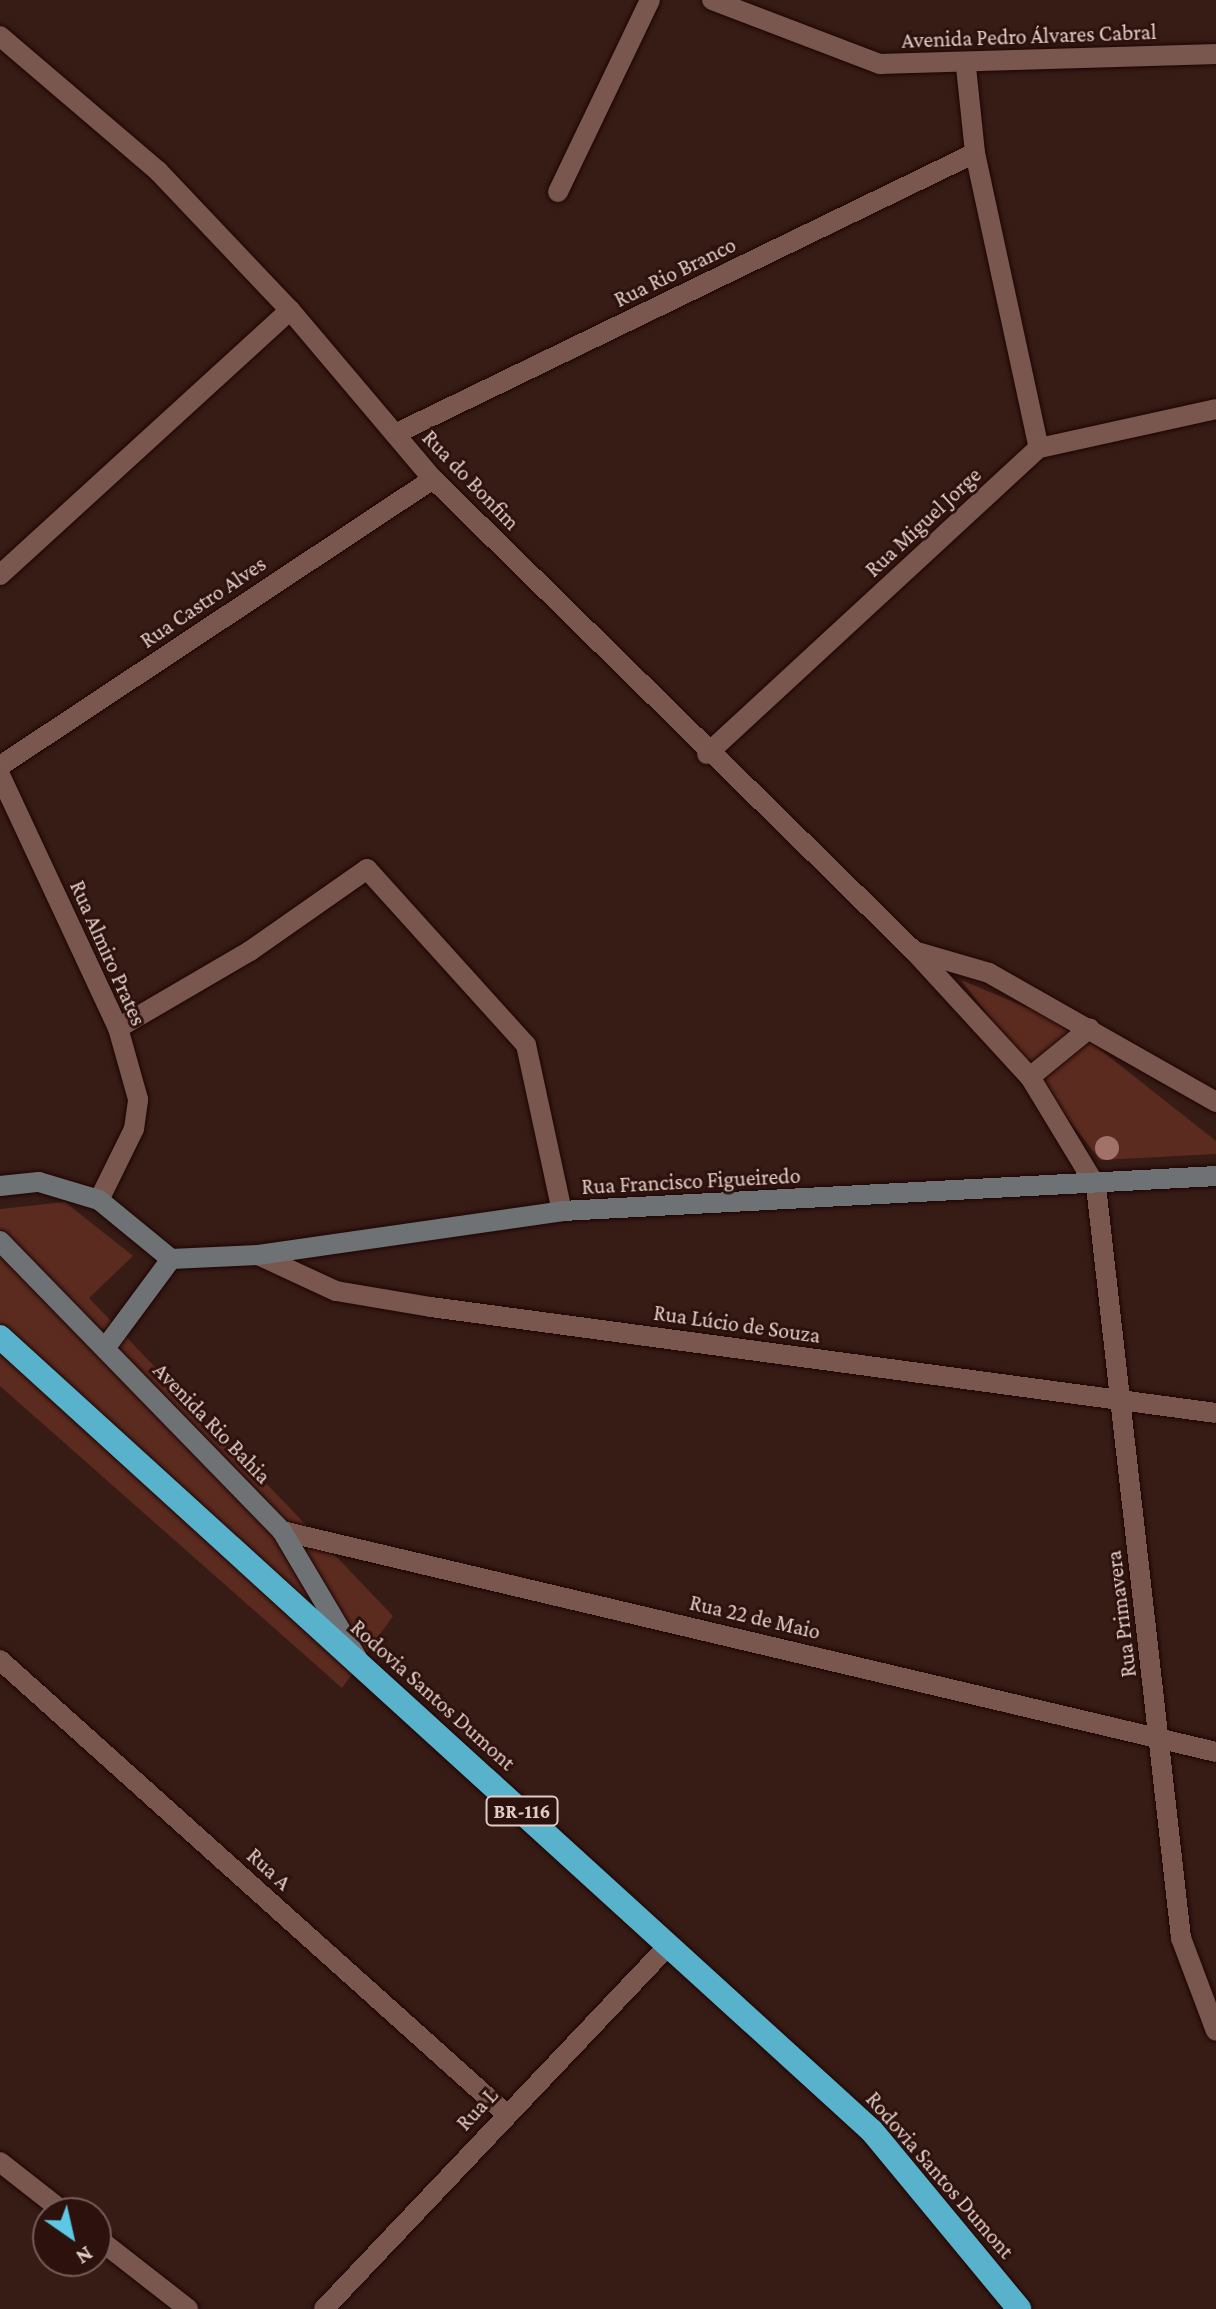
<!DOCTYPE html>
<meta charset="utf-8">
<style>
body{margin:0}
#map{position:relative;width:1216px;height:2309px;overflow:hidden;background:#371b15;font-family:"Crimson Pro",serif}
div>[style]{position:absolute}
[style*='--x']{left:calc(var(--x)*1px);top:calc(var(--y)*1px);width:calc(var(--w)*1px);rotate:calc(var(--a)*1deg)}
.green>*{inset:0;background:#5c2b20}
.roads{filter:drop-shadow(0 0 2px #1d0502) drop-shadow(0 0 2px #1d0502)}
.lane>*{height:20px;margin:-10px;padding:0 10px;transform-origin:10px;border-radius:10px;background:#79574f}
.street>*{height:20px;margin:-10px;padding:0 10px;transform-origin:10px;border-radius:10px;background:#79574f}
.secondary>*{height:20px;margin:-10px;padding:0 10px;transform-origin:10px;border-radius:10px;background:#6f7274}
.highway>*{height:24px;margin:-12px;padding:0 12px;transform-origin:12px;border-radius:12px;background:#58b2cc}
.trees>*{width:24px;height:24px;margin:-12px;border-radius:50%;background:#a17268}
span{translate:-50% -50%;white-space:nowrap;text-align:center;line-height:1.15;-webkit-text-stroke:6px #2d110c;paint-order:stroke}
.shield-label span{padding:2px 6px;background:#2d110c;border:2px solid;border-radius:6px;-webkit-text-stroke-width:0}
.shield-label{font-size:20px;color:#e1cdc8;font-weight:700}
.street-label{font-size:22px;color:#e1cdc8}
.north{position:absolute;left:32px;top:2197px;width:80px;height:80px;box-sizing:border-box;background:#2d110c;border:2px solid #755c57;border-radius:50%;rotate:146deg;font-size:22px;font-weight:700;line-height:32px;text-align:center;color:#e1cdc8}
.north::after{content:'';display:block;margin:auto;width:28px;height:36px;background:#5bc8e6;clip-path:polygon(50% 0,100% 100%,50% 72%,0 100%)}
</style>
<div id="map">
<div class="green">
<div style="clip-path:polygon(961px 980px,1069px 1025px,1216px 1141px,1216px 1154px,1100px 1160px)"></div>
<div style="clip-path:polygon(65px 1202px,133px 1256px,89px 1298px,393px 1616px,342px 1688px,0 1386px,0 1209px)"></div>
</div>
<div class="roads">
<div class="lane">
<div style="--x:99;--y:1200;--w:79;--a:-63.8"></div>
<div style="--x:134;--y:1129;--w:30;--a:-82"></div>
<div style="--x:138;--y:1099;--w:74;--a:-105.7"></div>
<div style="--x:118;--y:1028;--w:153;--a:-30.3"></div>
<div style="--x:250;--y:951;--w:143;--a:-35"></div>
<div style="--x:367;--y:869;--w:237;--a:47.9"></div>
<div style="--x:526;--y:1045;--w:170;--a:77.8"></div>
</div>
<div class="street">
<div style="--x:712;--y:0;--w:180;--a:20.9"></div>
<div style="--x:880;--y:64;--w:336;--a:-1.7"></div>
<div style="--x:0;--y:36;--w:208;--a:40.5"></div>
<div style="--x:158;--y:171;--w:192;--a:46.5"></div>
<div style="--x:290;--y:310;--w:221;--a:49.8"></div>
<div style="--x:433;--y:479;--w:674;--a:44.46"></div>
<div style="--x:914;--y:951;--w:171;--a:47.4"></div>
<div style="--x:1030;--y:1077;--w:127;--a:58.8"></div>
<div style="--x:1096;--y:1186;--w:757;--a:83.55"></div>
<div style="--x:1181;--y:1938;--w:99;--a:69.4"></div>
<div style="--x:966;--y:67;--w:86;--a:84"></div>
<div style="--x:975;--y:153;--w:302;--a:77.8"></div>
<div style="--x:558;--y:192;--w:213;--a:-64.4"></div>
<div style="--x:395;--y:434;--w:644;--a:-25.85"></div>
<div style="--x:0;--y:575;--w:393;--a:-42.4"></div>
<div style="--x:707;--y:754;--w:452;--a:-42.7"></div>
<div style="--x:1039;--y:448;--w:181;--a:-12.4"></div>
<div style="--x:0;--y:766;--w:519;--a:-33.54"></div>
<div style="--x:0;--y:775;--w:279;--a:65"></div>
<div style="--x:914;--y:951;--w:78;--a:16.3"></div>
<div style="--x:989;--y:973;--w:261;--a:29.6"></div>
<div style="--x:1030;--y:1077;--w:77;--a:-39.2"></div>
<div style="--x:258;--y:1255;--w:86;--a:24.8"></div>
<div style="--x:336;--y:1291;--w:96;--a:9.6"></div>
<div style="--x:431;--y:1307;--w:792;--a:7.69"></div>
<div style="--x:282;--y:1531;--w:960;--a:13.31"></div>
<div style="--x:0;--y:1660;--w:678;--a:41.89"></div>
<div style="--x:0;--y:2162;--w:83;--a:38.1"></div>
<div style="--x:96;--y:2237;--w:117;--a:38"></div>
<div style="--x:324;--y:2309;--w:502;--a:-46.54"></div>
</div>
<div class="secondary">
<div style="--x:0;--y:1186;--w:39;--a:-6"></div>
<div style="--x:39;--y:1182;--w:63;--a:16.7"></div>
<div style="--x:99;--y:1200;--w:93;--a:39.3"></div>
<div style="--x:0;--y:1241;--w:405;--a:45.8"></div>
<div style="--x:282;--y:1531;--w:147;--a:59.4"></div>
<div style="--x:171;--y:1259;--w:87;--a:-2.6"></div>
<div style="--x:258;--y:1255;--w:307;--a:-8.2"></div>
<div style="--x:562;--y:1211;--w:655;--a:-3.06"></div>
<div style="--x:106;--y:1347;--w:109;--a:-53.5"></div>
</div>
<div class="highway">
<div style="--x:0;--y:1337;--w:1179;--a:42.32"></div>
<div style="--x:872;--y:2131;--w:231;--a:50.4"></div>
</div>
</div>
<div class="trees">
<div style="left:1107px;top:1148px"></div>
</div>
<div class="shield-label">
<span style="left:522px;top:1811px">BR-116</span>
</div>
<div class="street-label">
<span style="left:1029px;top:36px;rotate:-2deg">Avenida Pedro Álvares Cabral</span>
<span style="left:675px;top:272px;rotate:-26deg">Rua Rio Branco</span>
<span style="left:471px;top:480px;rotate:46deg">Rua do Bonfim</span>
<span style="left:923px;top:522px;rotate:-43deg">Rua Miguel Jorge</span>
<span style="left:203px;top:602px;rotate:-34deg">Rua Castro Alves</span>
<span style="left:108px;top:953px;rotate:66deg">Rua Almiro Prates</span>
<span style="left:691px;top:1181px;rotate:-3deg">Rua Francisco Figueiredo</span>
<span style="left:737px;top:1324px;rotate:8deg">Rua Lúcio de Souza</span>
<span style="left:212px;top:1423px;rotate:46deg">Avenida Rio Bahia</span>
<span style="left:1121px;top:1614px;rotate:-97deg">Rua Primavera</span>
<span style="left:755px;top:1617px;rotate:13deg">Rua 22 de Maio</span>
<span style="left:433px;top:1695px;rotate:42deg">Rodovia Santos Dumont</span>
<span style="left:269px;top:1869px;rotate:42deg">Rua A</span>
<span style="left:477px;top:2109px;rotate:-47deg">Rua L</span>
<span style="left:940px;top:2175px;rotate:49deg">Rodovia Santos Dumont</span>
</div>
<div class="north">N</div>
</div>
